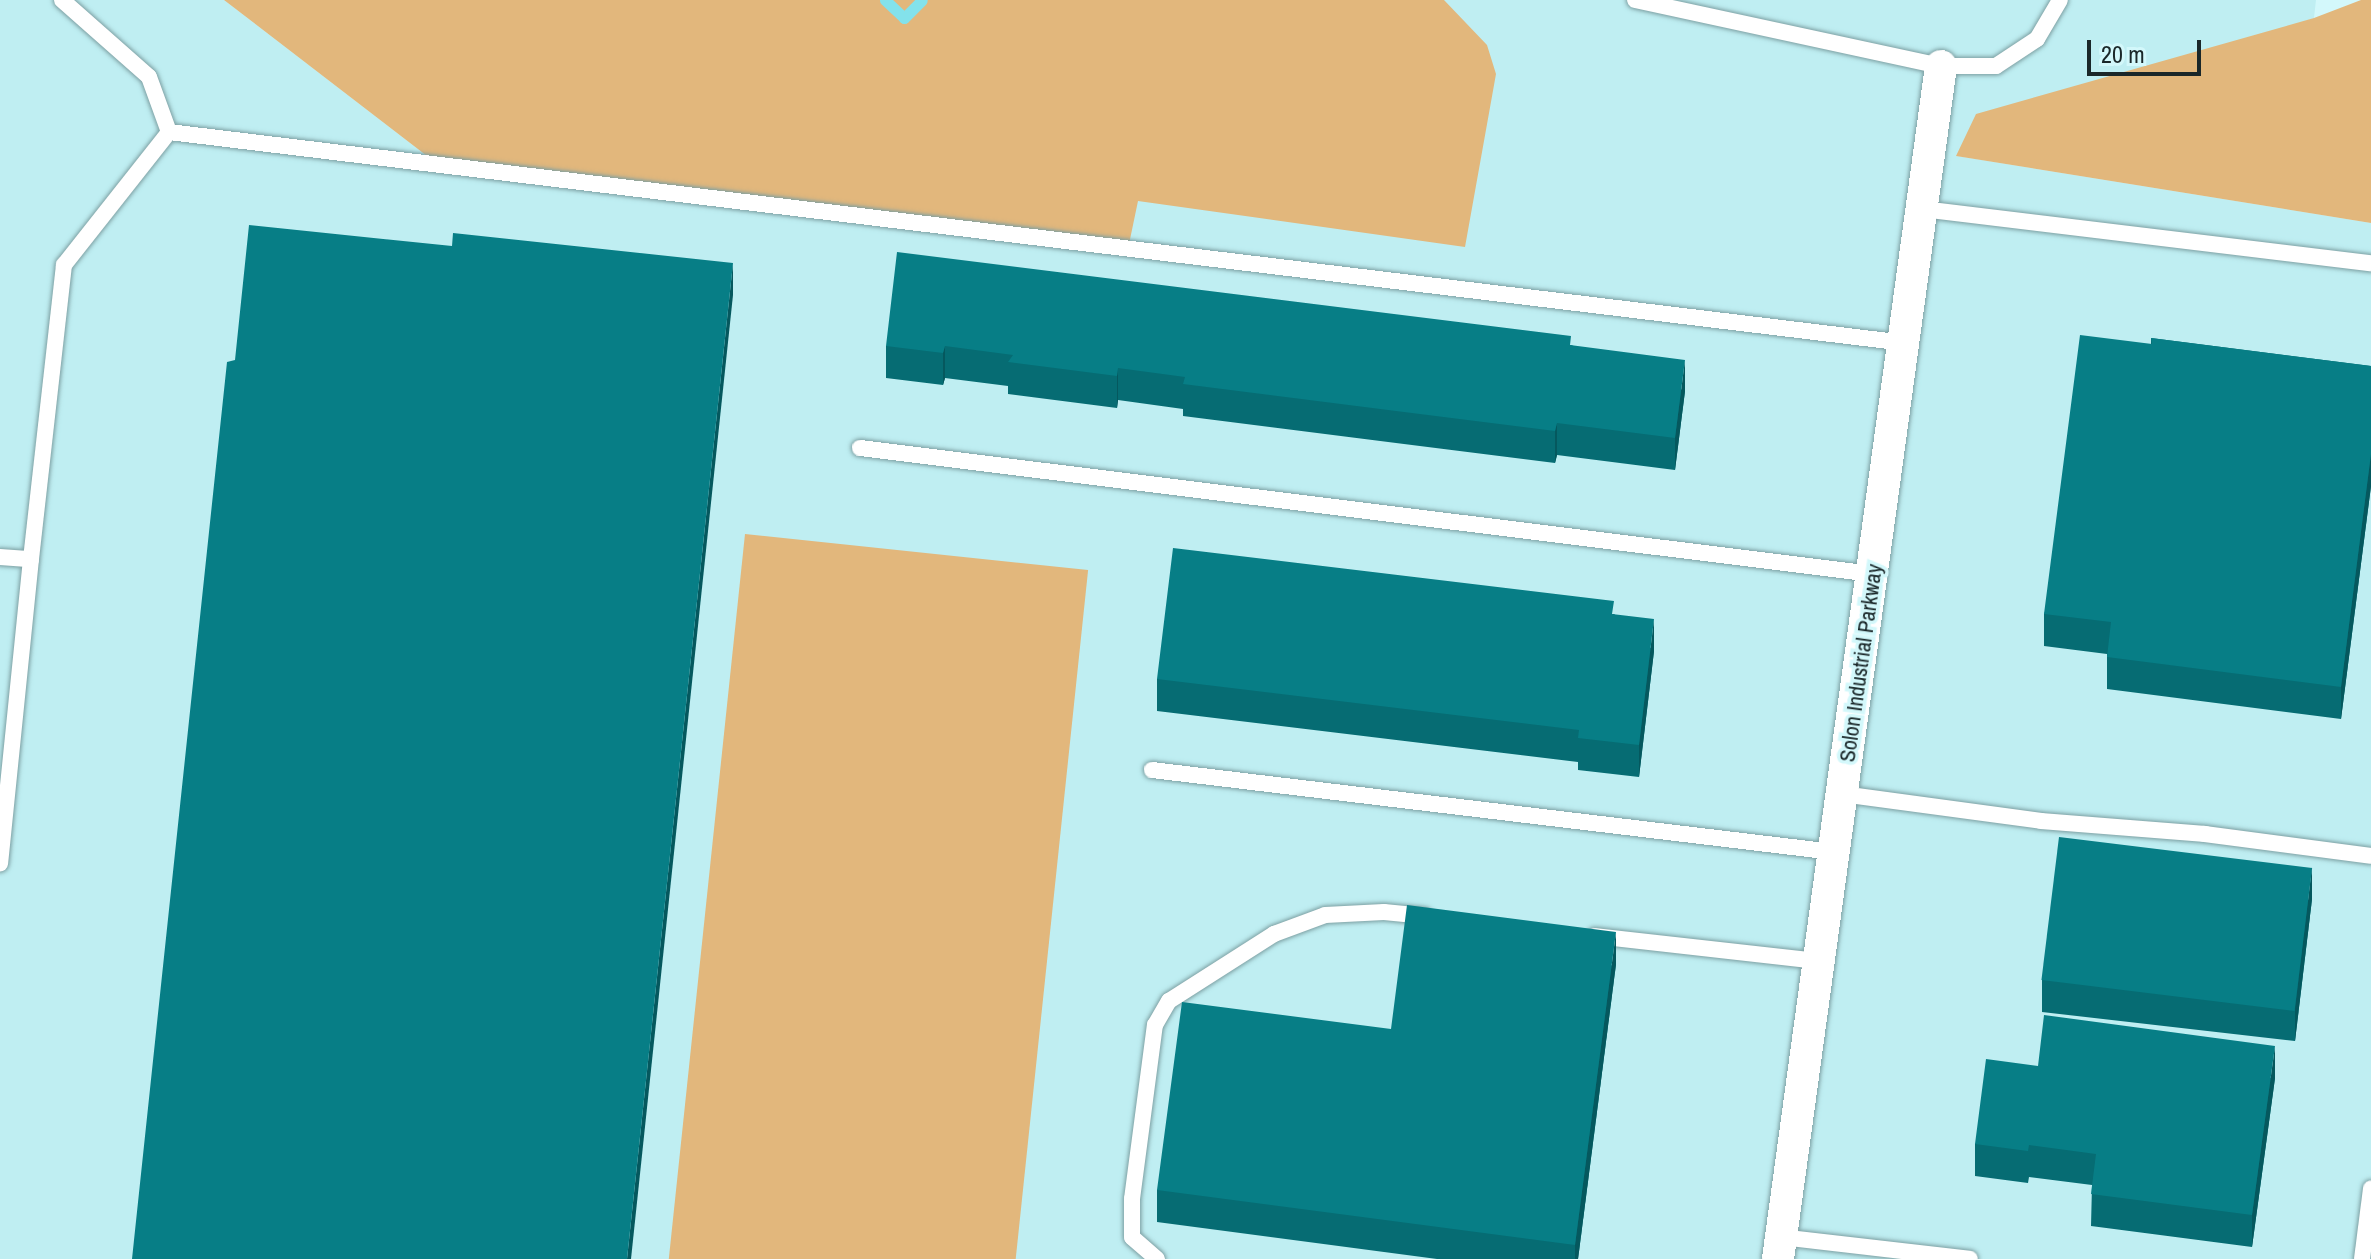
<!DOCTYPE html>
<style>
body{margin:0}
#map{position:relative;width:2371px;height:1259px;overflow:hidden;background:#d3f8fb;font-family:"Archivo Narrow",sans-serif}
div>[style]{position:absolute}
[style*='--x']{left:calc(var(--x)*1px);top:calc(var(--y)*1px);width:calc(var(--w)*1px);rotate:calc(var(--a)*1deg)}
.built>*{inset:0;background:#bfeef2}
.forest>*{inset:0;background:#e2b77c;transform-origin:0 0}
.stream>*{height:11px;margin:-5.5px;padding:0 5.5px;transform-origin:5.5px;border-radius:5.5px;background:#83e2eb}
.roads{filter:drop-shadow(0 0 2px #7da0a3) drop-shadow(0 0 2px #7da0a3)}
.service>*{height:16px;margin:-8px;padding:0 8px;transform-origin:8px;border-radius:8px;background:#fff}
.minor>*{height:32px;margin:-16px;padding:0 16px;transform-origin:16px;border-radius:16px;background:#fff}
.wall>*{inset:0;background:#066c73}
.shaded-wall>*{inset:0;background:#05585e}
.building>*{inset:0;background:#077e86;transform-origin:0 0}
span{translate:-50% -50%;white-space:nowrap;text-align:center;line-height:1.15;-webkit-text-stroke:7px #d3f8fb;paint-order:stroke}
.street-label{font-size:22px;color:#1a2729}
.scale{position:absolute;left:2087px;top:40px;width:114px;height:36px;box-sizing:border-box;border:4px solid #1a2729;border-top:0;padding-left:10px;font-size:24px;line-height:28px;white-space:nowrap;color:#1a2729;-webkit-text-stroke:6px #d3f8fb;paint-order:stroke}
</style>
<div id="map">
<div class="built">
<div style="clip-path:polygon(0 0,224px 0,440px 166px,1177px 0,2316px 0,2314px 18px,1957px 156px,2371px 223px,2371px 1259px,0 1259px)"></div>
</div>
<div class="forest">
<div style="clip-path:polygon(224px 0,1444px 0,1487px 45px,1496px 74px,1465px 247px,1138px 201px,1128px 249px,440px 166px)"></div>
<div style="clip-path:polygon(2361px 0,2371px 0,2371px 223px,1956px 156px,1976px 114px,2314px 18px)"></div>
<div style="left:745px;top:534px;width:345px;height:730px;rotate:6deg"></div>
</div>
<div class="stream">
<div style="--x:885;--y:0;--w:26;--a:43"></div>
<div style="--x:904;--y:18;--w:25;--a:-45"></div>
</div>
<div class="roads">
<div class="service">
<div style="--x:62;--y:0;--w:116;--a:41.5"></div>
<div style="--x:149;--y:77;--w:59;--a:70"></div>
<div style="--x:169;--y:132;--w:1749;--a:6.93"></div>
<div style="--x:1635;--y:0;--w:313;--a:12.2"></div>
<div style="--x:1941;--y:66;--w:55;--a:0"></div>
<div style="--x:1996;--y:66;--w:49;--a:-33.4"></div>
<div style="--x:2037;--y:39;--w:45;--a:-59.5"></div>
<div style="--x:1922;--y:209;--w:452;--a:6.9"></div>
<div style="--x:860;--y:448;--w:1021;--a:7.09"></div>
<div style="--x:0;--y:557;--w:31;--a:4"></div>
<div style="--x:31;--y:559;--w:306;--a:95.8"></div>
<div style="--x:31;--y:559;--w:296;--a:-83.6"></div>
<div style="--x:64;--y:265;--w:169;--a:-51.7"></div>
<div style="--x:1152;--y:770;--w:687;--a:6.86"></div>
<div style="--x:1842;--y:794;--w:201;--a:7.7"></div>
<div style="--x:2041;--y:821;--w:165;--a:4.5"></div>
<div style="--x:2205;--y:834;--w:167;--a:7.5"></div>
<div style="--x:1595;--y:936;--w:225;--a:6.4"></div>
<div style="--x:1781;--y:1237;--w:190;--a:6.6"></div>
<div style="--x:1157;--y:1259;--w:33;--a:-139"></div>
<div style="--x:1132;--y:1237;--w:38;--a:-90"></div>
<div style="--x:1132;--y:1199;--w:176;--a:-82.5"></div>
<div style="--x:1155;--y:1025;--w:28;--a:-60"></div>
<div style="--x:1169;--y:1001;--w:125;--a:-32.5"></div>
<div style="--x:1274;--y:934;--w:54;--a:-20.4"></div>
<div style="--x:1325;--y:915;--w:59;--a:-2.9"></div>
<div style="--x:1384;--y:912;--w:41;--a:5.6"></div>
<div style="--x:2362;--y:1259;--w:71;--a:-82.7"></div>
</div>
<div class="minor">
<div style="--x:1778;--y:1259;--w:1204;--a:-82.22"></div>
</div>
</div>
<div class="wall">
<div style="clip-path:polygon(2151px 338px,2371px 366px,2371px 486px,2341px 719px,2107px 689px,2107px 654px,2044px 646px,2044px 614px,2151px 344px)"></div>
<div style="clip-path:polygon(1571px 345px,1685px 391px,1675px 470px,1557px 455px,1555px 463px,1183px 416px,1183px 409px,1118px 400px,1117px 408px,1008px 394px,1008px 386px,945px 378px,943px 385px,886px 378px,886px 346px)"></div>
<div style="clip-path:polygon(1614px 614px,1654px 651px,1639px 777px,1578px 770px,1578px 762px,1157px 711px,1157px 679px)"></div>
<div style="clip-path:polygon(2312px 899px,2295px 1041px,2042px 1012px,2042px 980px)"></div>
<div style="clip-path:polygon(1616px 964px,1578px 1259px,1437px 1259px,1157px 1222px,1157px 1190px,1391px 1029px)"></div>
<div style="clip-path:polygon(2038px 1066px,2275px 1078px,2252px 1247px,2091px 1226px,2092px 1185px,2029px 1177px,2028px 1183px,1975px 1176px,1975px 1144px)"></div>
</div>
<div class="shaded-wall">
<div style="clip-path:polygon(733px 263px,733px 295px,631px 1259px,627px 1259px)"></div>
<div style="clip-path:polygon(945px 346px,945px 378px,943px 385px,943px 353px)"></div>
<div style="clip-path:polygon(1685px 360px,1685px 391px,1675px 470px,1675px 438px)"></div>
<div style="clip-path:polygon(1118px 368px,1118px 400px,1117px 408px,1117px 376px)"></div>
<div style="clip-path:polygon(1557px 423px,1557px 455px,1555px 463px,1555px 431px)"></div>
<div style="clip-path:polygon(2371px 454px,2371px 486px,2341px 719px,2341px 687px)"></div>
<div style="clip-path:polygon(1654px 619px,1654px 651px,1639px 777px,1639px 745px)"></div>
<div style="clip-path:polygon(2312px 867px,2312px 899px,2295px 1041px,2295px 1009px)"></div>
<div style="clip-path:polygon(1616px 932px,1616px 964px,1578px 1259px,1575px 1259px,1575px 1245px)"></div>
<div style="clip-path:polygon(2275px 1046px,2275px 1078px,2252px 1247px,2252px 1215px)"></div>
</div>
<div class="building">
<div style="clip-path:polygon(249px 225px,452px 246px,453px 233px,733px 263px,627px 1259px,132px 1259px,227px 362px,235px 360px)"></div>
<div style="clip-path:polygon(897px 252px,1571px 336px,1570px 345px,1685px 360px,1675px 438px,1557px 423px,1555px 431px,1183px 384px,1185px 377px,1118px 368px,1117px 376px,1008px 362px,1013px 355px,945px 346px,943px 353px,886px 346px)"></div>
<div style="clip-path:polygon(2080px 335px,2152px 344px,2151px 338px,2371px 366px,2371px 454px,2341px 687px,2107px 657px,2111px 622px,2044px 614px)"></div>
<div style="clip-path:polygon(1173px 548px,1614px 601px,1612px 614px,1654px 619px,1639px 745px,1578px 738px,1579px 730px,1157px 679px)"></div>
<div style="left:2059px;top:837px;width:255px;height:144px;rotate:7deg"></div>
<div style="clip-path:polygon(1407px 905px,1616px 932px,1575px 1245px,1157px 1190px,1182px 1002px,1391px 1029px)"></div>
<div style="clip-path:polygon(2044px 1015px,2275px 1046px,2252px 1215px,2091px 1194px,2096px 1154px,2029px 1145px,2028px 1151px,1975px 1144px,1986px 1059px,2038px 1066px)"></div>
</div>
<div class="street-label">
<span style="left:1861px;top:663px;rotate:-82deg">Solon Industrial Parkway</span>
</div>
<div class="scale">20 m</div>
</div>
